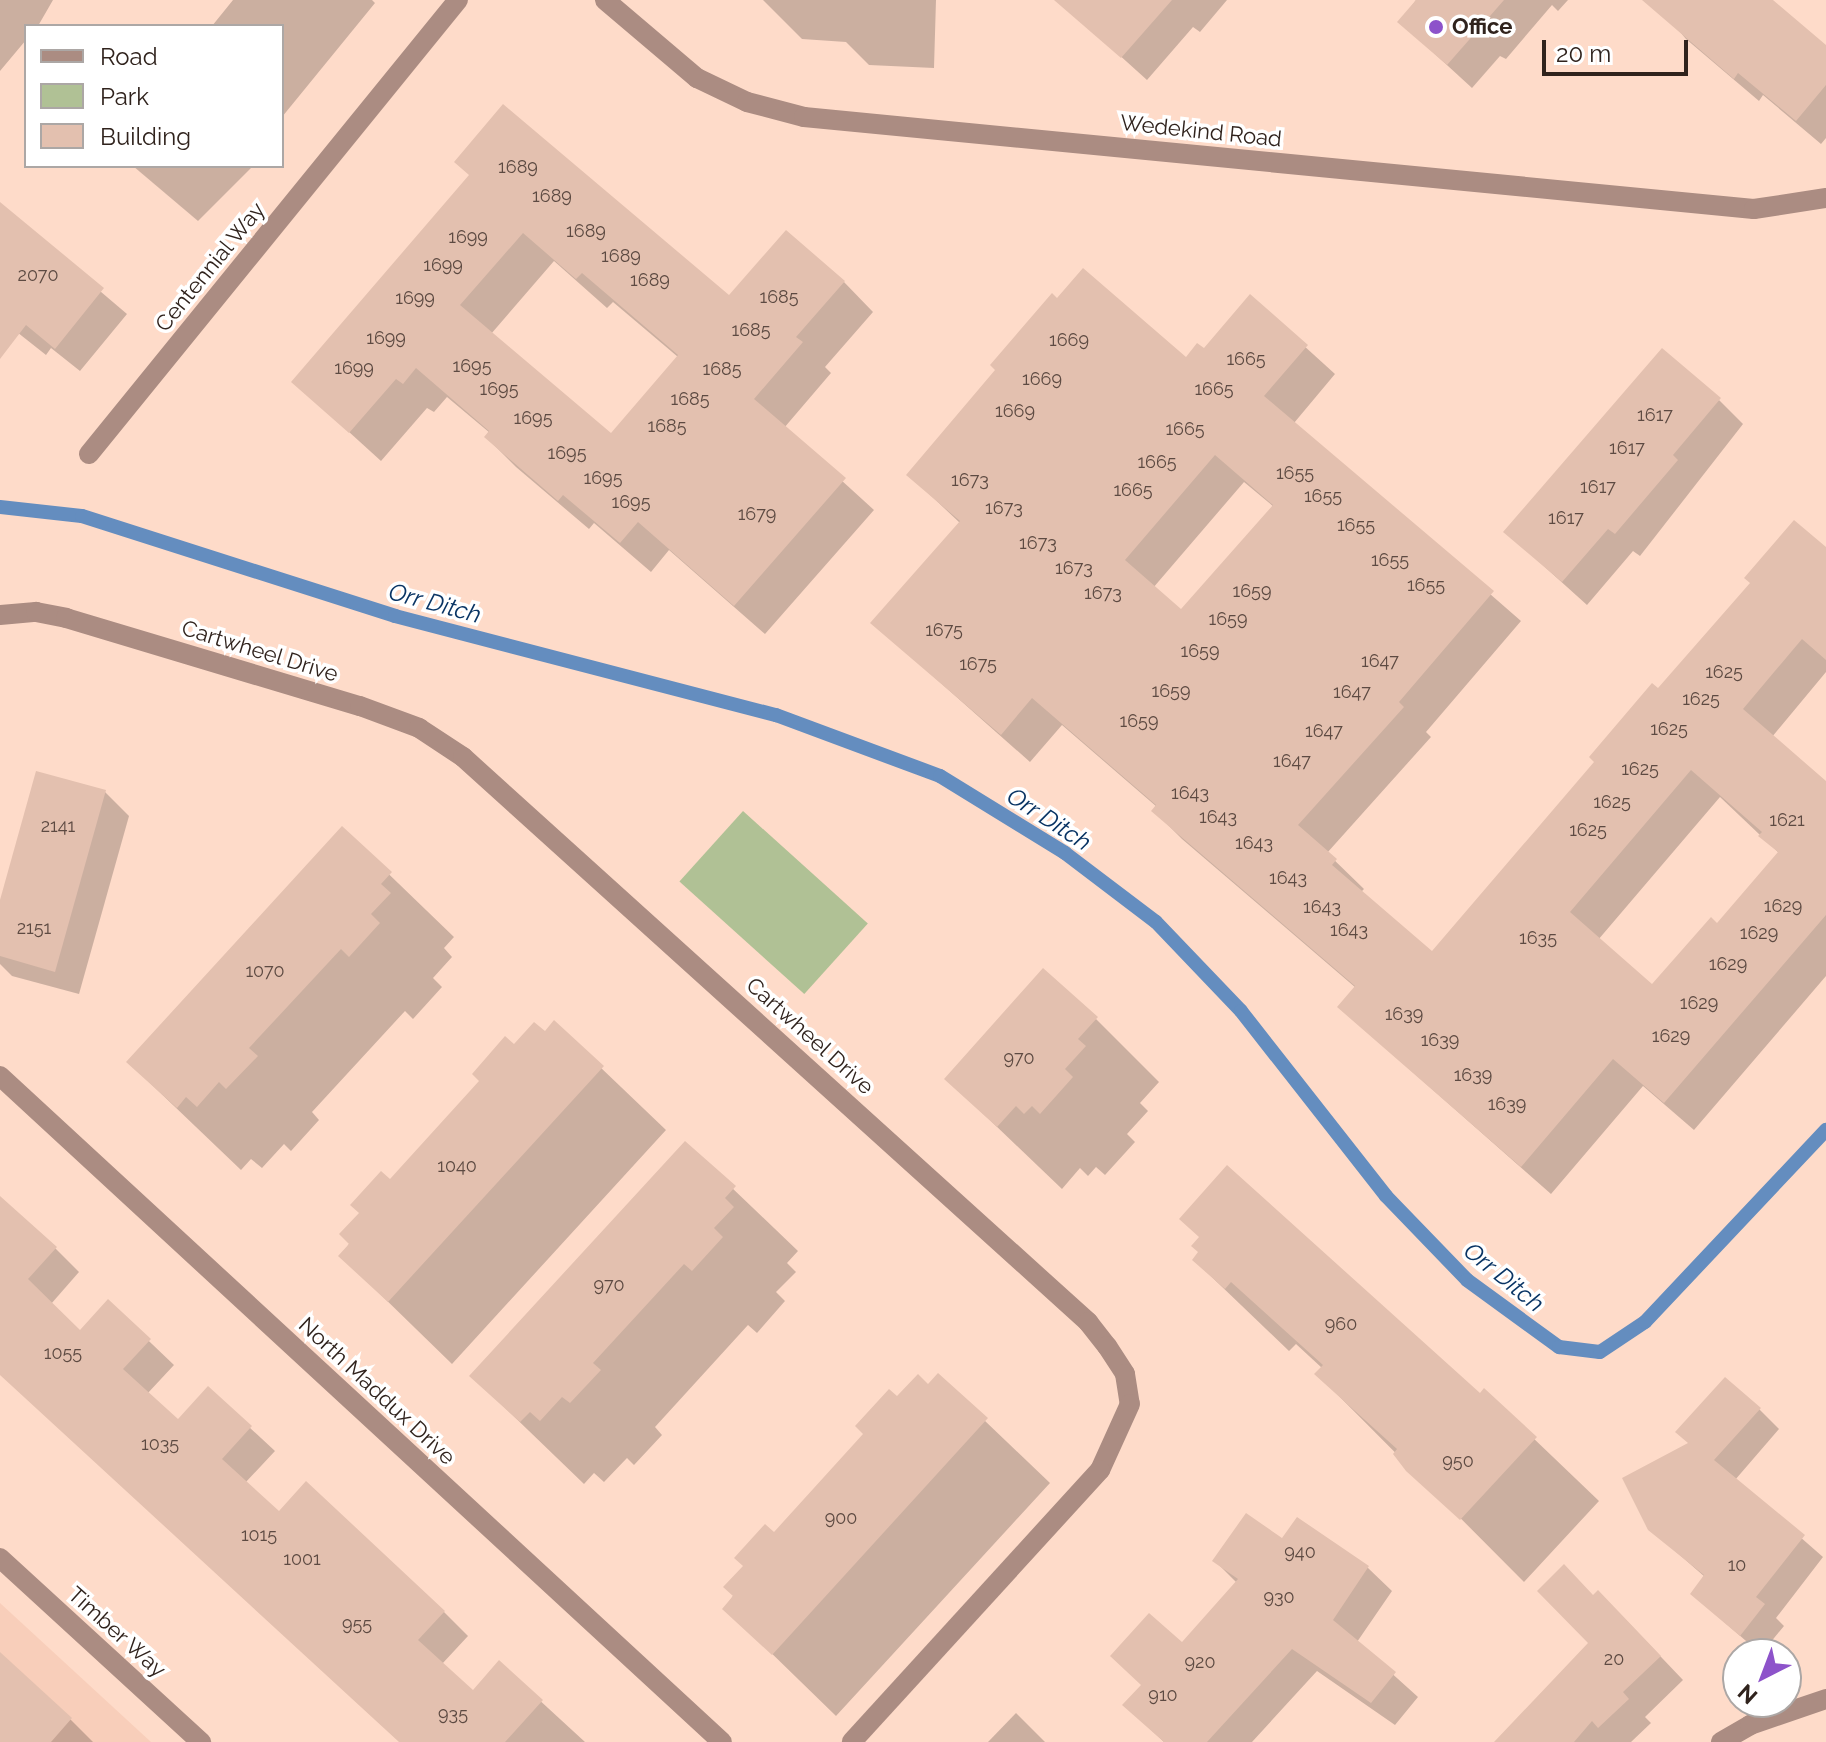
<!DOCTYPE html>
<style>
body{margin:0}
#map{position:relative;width:1826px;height:1742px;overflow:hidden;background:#fedbc9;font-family:Raleway,sans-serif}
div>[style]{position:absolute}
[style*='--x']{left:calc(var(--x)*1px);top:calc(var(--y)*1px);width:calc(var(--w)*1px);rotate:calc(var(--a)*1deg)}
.built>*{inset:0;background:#f8ceba}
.green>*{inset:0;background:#b0c195;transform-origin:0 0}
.shadow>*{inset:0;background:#0003}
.stream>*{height:14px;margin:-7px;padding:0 7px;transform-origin:7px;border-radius:7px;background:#648dbf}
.building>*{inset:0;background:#e3c0af}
.minor>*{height:20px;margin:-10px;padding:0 10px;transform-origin:10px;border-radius:10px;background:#ab8c82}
.dots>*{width:22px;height:22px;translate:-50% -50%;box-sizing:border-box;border:4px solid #fff;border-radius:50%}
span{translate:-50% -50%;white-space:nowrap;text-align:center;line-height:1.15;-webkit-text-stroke:7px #fff;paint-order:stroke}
.number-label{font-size:18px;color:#5d4a42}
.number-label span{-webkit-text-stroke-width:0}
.poi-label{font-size:22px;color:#30231d;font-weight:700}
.left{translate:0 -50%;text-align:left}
.street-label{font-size:22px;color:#30231d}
.water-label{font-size:24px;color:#093464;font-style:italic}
.legend{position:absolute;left:24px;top:24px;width:260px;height:144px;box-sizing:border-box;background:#fff;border:2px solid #aca7a5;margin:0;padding:10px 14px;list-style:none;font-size:24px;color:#30231d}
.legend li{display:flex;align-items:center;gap:16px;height:40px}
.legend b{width:40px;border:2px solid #aca7a5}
.north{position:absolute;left:1722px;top:1638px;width:80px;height:80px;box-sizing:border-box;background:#fff;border:2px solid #aca7a5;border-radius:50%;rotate:222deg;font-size:22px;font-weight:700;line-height:32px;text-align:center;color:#30231d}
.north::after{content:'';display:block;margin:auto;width:28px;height:36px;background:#8d53ca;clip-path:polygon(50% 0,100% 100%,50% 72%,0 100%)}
.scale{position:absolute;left:1542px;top:40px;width:146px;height:36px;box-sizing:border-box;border:4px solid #30231d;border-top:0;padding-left:10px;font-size:24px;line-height:28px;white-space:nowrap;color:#30231d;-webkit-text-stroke:6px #fff;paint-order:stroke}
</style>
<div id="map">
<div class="built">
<div style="clip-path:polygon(0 1603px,151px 1742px,0 1742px)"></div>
</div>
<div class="green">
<div style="left:743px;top:811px;width:168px;height:95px;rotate:42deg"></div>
</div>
<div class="shadow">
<div style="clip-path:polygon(0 0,53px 0,38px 26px,26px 26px,26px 40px,0 71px)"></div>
<div style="clip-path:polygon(233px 0,372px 0,375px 3px,282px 117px,282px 26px,212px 26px)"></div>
<div style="clip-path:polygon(763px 0,936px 0,934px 68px,869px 65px,846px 42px,802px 39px)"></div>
<div style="clip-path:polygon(1072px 0,1227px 0,1200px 32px,1193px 27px,1147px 80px,1066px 7px)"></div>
<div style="clip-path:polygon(1416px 0,1568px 0,1558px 11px,1552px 5px,1506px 59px,1500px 56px,1472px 88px,1400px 22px)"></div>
<div style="clip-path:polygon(1653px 0,1770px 0,1826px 48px,1826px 138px,1821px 144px,1763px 95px,1759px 101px,1686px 39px)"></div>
<div style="clip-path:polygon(133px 166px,253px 166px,198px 221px)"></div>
<div style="clip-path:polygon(evenodd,470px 176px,730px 298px,844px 282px,873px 312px,825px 367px,831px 373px,784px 428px,874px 510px,765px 634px,669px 550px,651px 572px,594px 523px,589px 529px,516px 467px,486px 437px,490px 433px,447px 397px,434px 412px,427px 408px,381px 461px,294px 382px,470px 176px,554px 261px,607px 308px,613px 302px,678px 357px,611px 436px,491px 334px,554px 261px)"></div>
<div style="clip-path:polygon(0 206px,127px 314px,80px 371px,51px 348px,46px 355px,3px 321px,0 325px)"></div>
<div style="clip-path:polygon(evenodd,1250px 297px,1335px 374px,1294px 423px,1521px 621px,1426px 732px,1431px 737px,1327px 853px,1364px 889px,1361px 892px,1432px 953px,1659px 691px,1826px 550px,1826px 672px,1772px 737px,1826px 784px,1826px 976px,1694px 1130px,1643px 1086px,1551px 1194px,1339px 1007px,1356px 988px,1182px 839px,1154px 811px,1157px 807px,1062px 725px,1030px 762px,873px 623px,960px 523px,909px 475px,1204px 351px,1250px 297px,1244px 482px,1274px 507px,1181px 612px,1153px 588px,1244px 482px,1250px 297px,1720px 797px,1780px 854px,1718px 926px,1653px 987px,1598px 940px,1720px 797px)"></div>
<div style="clip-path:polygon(1719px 400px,1743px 424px,1640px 556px,1633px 551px,1587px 605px,1506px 532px)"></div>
<div style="clip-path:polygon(105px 792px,129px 816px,79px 994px,12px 976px,0 964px,0 907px)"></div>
<div style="clip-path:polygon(342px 829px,454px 937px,444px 948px,452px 957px,433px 978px,442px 987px,413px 1019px,405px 1011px,312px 1112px,319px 1120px,291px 1151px,284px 1144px,262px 1168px,251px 1159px,241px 1170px,128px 1062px)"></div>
<div style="clip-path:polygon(1096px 1019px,1159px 1082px,1140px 1103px,1148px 1111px,1127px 1134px,1135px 1142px,1105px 1175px,1096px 1167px,1088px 1176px,1080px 1168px,1062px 1189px,947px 1079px)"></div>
<div style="clip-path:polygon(554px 1023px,666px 1130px,452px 1364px,341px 1256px,390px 1182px,482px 1081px,514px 1047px,545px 1034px)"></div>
<div style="clip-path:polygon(685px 1143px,798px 1251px,787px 1263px,796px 1272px,776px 1292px,785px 1301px,757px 1333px,748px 1325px,655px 1427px,662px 1435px,634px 1465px,627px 1458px,604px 1482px,594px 1473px,584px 1484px,472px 1376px)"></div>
<div style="clip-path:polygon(0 1226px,55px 1248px,79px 1272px,51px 1304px,80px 1332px,108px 1302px,174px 1365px,147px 1394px,178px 1422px,208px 1389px,275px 1451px,245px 1483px,279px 1514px,306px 1484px,444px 1612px,468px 1636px,442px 1664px,473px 1693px,499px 1663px,585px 1742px,400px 1742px,0 1374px)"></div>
<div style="clip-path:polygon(1194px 1260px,1480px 1396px,1484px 1391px,1599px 1501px,1524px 1582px,1317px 1374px,1322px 1368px,1296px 1344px,1289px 1351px)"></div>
<div style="clip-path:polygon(938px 1376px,1050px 1483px,836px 1716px,725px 1608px,774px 1534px,898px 1399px,928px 1387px)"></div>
<div style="clip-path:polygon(1759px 1409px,1779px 1429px,1735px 1480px,1823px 1557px,1776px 1618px,1784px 1626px,1761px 1654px,1692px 1594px,1705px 1577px,1650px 1529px,1691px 1444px)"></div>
<div style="clip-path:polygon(1298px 1519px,1368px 1568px,1392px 1591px,1357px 1642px,1418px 1697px,1395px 1725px,1317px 1671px,1252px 1742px,1164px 1742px,1149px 1728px,1182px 1645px,1237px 1583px,1215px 1561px,1283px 1541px)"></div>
<div style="clip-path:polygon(1593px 1597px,1622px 1616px,1683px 1680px,1645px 1717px,1651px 1723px,1631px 1742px,1495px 1742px,1590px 1643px)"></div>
<div style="clip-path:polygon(0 1655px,71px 1720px,93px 1742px,0 1742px)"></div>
<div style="clip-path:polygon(1016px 1713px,1045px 1742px,988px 1742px)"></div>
</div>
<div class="stream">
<div style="--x:0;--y:507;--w:82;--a:6.3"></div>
<div style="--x:82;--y:516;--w:329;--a:17.7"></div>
<div style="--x:395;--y:616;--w:394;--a:14.6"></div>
<div style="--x:776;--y:715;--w:175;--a:20.4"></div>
<div style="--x:940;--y:776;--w:147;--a:31.6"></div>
<div style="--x:1065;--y:853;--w:114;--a:37.2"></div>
<div style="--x:1156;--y:922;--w:123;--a:46.3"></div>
<div style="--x:1241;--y:1011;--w:235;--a:51.9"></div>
<div style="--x:1386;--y:1196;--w:117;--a:46"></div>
<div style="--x:1467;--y:1280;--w:114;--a:36.1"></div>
<div style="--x:1559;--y:1347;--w:41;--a:7"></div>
<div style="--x:1600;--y:1352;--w:54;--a:-33.7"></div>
<div style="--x:1645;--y:1322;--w:264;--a:-46.7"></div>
</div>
<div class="building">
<div style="clip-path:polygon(1054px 0,1172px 0,1121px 58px)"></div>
<div style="clip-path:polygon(1416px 0,1504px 0,1447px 65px,1397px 22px)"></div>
<div style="clip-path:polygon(1642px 0,1773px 0,1826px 45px,1826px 85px,1796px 121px,1738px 73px,1734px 79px)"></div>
<div style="clip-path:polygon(evenodd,503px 104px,729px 295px,786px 230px,845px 281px,796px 337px,803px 342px,754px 399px,846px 478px,734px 606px,638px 522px,620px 543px,563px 495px,558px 501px,484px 437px,489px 431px,416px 368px,403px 384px,396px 379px,349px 433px,291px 382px,469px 175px,454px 162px,503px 104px,523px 233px,576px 279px,582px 273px,678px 355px,611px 433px,460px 305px,523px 233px)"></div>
<div style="clip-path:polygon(0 202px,104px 288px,55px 349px,26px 325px,0 359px)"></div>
<div style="clip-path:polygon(evenodd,1083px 268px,1186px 357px,1197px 343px,1204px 348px,1250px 294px,1308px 345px,1264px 396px,1494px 591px,1399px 702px,1404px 707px,1298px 825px,1337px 859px,1332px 865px,1432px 951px,1594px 762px,1589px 757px,1652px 683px,1658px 688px,1750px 583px,1744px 578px,1794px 520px,1826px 547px,1826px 660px,1802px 639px,1743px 709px,1826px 781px,1826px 915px,1664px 1103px,1613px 1059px,1521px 1167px,1337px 1007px,1355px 986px,1151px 811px,1156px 805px,1032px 698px,1001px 735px,870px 623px,960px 521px,906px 475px,995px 370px,990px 365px,1052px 293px,1057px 298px,1083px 268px,1215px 455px,1273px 505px,1181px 609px,1125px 560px,1215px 455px,1083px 268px,1691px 770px,1762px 832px,1758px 836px,1778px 852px,1717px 923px,1711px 917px,1652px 984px,1570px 912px,1691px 770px)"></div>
<div style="clip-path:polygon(1662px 348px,1721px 398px,1673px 455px,1678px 460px,1615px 534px,1608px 529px,1562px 582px,1503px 532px)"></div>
<div style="clip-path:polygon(36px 771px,106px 790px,55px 972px,0 956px,0 900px)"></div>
<div style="clip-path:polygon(342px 826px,392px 872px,381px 884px,391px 893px,371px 914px,380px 923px,349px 957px,341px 949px,249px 1048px,258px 1056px,226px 1089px,219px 1082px,197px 1107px,186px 1097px,177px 1108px,126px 1062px)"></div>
<div style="clip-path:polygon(1043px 968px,1098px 1017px,1078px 1039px,1086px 1046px,1065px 1069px,1073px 1077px,1040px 1114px,1032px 1106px,1024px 1114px,1016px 1106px,997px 1127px,944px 1079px)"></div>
<div style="clip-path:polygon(554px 1020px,604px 1066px,388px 1302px,338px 1256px,349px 1244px,339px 1234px,359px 1213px,350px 1205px,381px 1171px,390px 1179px,479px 1081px,472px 1074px,505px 1036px,514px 1044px,534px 1022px,545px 1031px)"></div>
<div style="clip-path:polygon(685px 1141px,736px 1186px,725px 1198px,734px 1207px,714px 1228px,723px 1237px,692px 1271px,684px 1264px,593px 1363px,601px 1370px,570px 1403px,562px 1397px,540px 1421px,530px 1412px,520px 1422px,469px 1376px)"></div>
<div style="clip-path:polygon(1227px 1165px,1480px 1393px,1484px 1388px,1537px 1437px,1460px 1520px,1406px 1471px,1393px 1454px,1397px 1449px,1314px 1374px,1323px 1365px,1231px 1282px,1225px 1289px,1192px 1260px,1198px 1252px,1191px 1246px,1199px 1237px,1179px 1219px)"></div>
<div style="clip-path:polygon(0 1196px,57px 1247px,28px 1279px,80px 1330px,108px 1299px,151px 1339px,123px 1369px,178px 1419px,208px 1386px,252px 1426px,222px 1459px,279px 1511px,306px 1481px,445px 1611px,418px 1640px,473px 1690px,499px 1660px,543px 1700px,505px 1742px,399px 1742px,0 1375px)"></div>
<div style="clip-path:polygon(938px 1373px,988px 1418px,772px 1655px,722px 1609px,733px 1596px,723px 1587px,743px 1566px,734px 1558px,765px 1524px,774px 1532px,863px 1434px,855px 1426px,889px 1389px,897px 1396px,918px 1374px,928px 1384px)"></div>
<div style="clip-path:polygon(1725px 1377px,1761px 1408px,1714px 1460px,1805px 1535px,1756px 1597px,1765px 1604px,1740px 1636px,1690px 1594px,1704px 1575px,1648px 1530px,1622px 1478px,1688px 1443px,1675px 1432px)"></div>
<div style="clip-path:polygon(1246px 1513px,1282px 1538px,1297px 1517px,1369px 1566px,1333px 1620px,1396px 1672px,1371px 1703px,1292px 1649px,1207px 1742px,1164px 1742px,1122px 1705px,1141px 1685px,1110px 1656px,1149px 1613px,1182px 1642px,1238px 1579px,1212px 1561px)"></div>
<div style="clip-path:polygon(1564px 1564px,1593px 1595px,1598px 1590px,1661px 1656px,1623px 1692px,1629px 1699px,1598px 1728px,1592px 1721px,1574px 1742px,1494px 1742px,1588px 1643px,1537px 1591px)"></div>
<div style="clip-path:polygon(0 1652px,72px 1718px,51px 1742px,0 1742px)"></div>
</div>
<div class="minor">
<div style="--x:605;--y:0;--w:121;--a:40.3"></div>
<div style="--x:697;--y:78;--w:55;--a:25.6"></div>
<div style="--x:747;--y:102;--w:59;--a:14.7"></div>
<div style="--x:804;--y:117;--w:954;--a:5.53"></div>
<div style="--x:1754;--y:209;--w:73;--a:-8.7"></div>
<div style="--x:89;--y:454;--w:585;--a:-50.9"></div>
<div style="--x:0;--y:615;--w:36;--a:-5"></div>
<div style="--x:36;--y:612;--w:31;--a:11"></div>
<div style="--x:66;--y:618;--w:307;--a:16.7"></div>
<div style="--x:360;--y:706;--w:63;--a:20.4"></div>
<div style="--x:419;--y:728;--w:53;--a:33.4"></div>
<div style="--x:463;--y:757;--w:843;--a:42.11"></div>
<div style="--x:1088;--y:1322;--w:31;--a:52"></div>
<div style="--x:1107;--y:1346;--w:33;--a:57"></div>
<div style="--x:1125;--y:1374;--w:30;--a:81"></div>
<div style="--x:1130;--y:1404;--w:72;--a:114.4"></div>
<div style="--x:1100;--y:1470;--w:368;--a:132.4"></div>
<div style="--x:0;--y:1076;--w:982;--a:42.69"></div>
<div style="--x:0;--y:1558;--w:273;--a:42.5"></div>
<div style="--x:1721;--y:1742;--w:34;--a:-30"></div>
<div style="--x:1750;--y:1725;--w:80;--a:-18.9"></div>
</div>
<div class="dots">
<div style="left:1436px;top:27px;background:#8d53ca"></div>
</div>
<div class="number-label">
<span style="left:518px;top:167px">1689</span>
<span style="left:552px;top:196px">1689</span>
<span style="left:586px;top:231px">1689</span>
<span style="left:468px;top:237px">1699</span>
<span style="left:621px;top:256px">1689</span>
<span style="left:443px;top:265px">1699</span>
<span style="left:38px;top:275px">2070</span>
<span style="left:650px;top:280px">1689</span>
<span style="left:779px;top:297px">1685</span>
<span style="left:415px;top:298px">1699</span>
<span style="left:751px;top:330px">1685</span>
<span style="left:386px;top:338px">1699</span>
<span style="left:1069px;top:340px">1669</span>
<span style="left:1246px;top:359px">1665</span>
<span style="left:472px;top:366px">1695</span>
<span style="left:354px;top:368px">1699</span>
<span style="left:722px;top:369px">1685</span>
<span style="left:1042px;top:379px">1669</span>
<span style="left:499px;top:389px">1695</span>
<span style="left:1214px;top:389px">1665</span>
<span style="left:690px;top:399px">1685</span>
<span style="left:1015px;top:411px">1669</span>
<span style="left:1655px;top:415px">1617</span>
<span style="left:533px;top:418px">1695</span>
<span style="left:667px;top:426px">1685</span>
<span style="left:1185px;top:429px">1665</span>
<span style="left:1627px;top:448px">1617</span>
<span style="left:567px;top:453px">1695</span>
<span style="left:1157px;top:462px">1665</span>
<span style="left:1295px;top:473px">1655</span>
<span style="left:603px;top:478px">1695</span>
<span style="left:970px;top:480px">1673</span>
<span style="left:1598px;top:487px">1617</span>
<span style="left:1133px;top:490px">1665</span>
<span style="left:1323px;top:496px">1655</span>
<span style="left:631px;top:502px">1695</span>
<span style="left:1004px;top:508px">1673</span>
<span style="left:757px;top:514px">1679</span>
<span style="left:1566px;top:518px">1617</span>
<span style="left:1356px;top:525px">1655</span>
<span style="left:1038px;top:543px">1673</span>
<span style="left:1390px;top:560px">1655</span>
<span style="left:1074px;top:568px">1673</span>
<span style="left:1426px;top:585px">1655</span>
<span style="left:1252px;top:591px">1659</span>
<span style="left:1103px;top:593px">1673</span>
<span style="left:1228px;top:619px">1659</span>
<span style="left:944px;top:630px">1675</span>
<span style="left:1200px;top:651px">1659</span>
<span style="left:1380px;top:661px">1647</span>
<span style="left:978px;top:664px">1675</span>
<span style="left:1724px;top:672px">1625</span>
<span style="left:1171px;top:691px">1659</span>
<span style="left:1352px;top:692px">1647</span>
<span style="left:1701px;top:699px">1625</span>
<span style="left:1139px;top:721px">1659</span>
<span style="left:1669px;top:729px">1625</span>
<span style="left:1324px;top:731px">1647</span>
<span style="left:1292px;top:761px">1647</span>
<span style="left:1640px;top:769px">1625</span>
<span style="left:1190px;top:793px">1643</span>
<span style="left:1612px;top:802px">1625</span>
<span style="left:1218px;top:817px">1643</span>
<span style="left:1787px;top:820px">1621</span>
<span style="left:58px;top:826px">2141</span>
<span style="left:1588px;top:830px">1625</span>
<span style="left:1254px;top:843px">1643</span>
<span style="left:1288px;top:878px">1643</span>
<span style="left:1783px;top:906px">1629</span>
<span style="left:1322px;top:907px">1643</span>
<span style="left:34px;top:928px">2151</span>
<span style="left:1349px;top:930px">1643</span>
<span style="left:1759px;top:933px">1629</span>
<span style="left:1538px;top:938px">1635</span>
<span style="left:1728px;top:964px">1629</span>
<span style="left:265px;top:971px">1070</span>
<span style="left:1699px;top:1003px">1629</span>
<span style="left:1404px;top:1014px">1639</span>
<span style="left:1671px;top:1036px">1629</span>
<span style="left:1440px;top:1040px">1639</span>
<span style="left:1019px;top:1058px">970</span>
<span style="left:1473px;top:1075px">1639</span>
<span style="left:1507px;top:1104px">1639</span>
<span style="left:457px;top:1166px">1040</span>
<span style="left:609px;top:1285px">970</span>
<span style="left:1341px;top:1324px">960</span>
<span style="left:63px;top:1353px">1055</span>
<span style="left:160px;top:1444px">1035</span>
<span style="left:1458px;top:1461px">950</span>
<span style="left:841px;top:1518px">900</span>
<span style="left:259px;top:1535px">1015</span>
<span style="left:1300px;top:1552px">940</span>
<span style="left:302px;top:1559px">1001</span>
<span style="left:1737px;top:1565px">10</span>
<span style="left:1279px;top:1597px">930</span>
<span style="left:357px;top:1624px">955</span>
<span style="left:1614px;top:1659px">20</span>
<span style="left:1200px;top:1662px">920</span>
<span style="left:1163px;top:1695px">910</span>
<span style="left:453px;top:1714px">935</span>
</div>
<div class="poi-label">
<span class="left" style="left:1452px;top:27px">Office</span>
</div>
<div class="street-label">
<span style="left:1201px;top:131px;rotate:6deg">Wedekind Road</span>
<span style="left:210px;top:267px;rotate:-51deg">Centennial Way</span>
<span style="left:260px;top:651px;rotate:17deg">Cartwheel Drive</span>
<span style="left:810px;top:1036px;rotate:42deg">Cartwheel Drive</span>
<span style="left:377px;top:1391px;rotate:43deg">North Maddux Drive</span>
<span style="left:117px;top:1632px;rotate:42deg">Timber Way</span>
</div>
<div class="water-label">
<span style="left:435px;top:603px;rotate:15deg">Orr Ditch</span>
<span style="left:1049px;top:819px;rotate:33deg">Orr Ditch</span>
<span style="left:1504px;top:1277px;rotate:39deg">Orr Ditch</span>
</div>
<ul class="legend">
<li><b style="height:10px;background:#ab8c82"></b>Road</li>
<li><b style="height:22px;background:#b0c195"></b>Park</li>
<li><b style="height:22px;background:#e3c0af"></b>Building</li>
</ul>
<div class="north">N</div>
<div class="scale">20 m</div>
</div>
